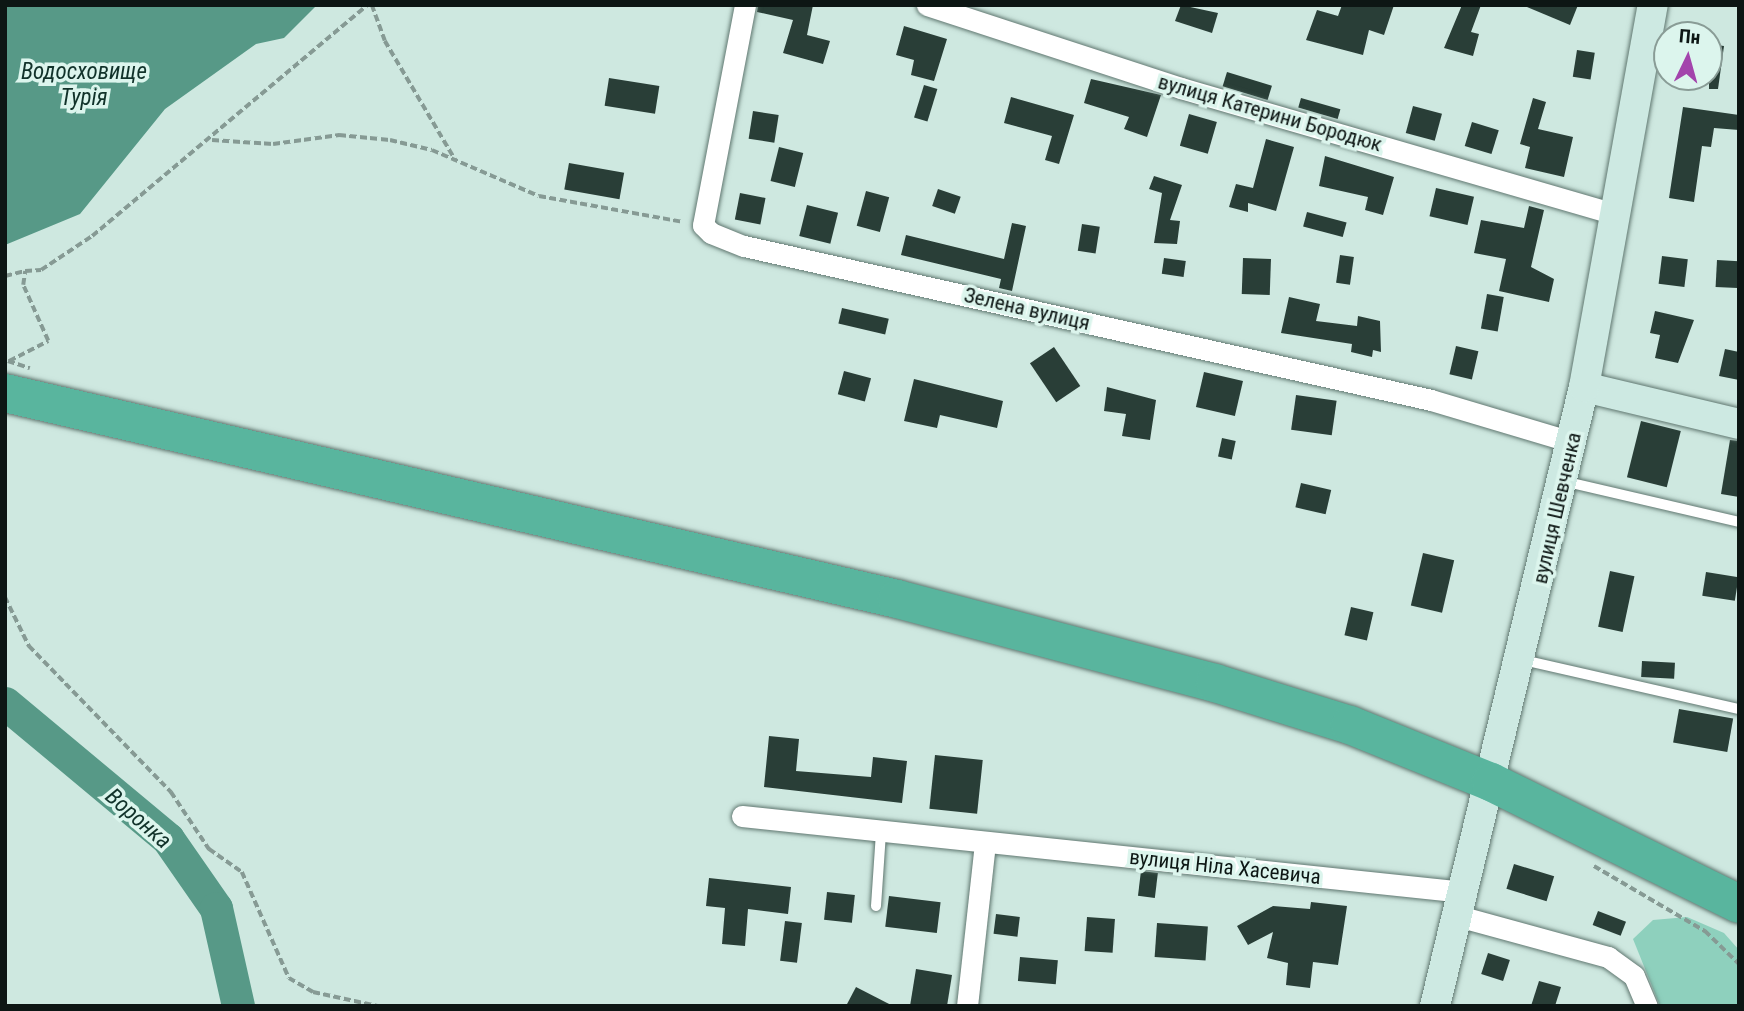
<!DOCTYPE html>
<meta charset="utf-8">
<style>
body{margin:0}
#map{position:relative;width:1744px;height:1011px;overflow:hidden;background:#cee8e0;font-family:"Roboto Condensed",sans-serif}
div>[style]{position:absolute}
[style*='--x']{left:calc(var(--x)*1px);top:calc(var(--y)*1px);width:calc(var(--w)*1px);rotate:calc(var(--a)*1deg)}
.green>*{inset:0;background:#8ed0bd}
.water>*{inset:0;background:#579987}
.river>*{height:33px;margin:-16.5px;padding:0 16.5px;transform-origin:16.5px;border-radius:16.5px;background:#579987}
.building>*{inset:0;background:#293e37;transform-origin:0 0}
.path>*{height:3.5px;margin-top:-1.75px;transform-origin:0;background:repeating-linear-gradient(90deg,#869a94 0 7px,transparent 0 10.5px)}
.roads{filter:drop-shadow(0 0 2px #607770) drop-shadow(0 0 2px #607770)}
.lane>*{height:10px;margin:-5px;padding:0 5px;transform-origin:5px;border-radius:5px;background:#fff}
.street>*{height:21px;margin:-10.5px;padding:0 10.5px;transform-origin:10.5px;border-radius:10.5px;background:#fff}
.secondary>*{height:30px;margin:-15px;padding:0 15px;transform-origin:15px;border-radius:15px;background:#cde9e2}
.highway>*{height:38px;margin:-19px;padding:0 19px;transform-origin:19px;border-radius:19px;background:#59b59e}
span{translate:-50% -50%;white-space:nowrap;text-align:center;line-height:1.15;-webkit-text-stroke:7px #dcf5ed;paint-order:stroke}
.street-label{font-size:21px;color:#0d1614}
.water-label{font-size:23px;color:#11322a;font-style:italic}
.frame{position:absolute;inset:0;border:7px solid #0d1614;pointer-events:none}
.north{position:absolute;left:1653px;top:21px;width:70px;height:70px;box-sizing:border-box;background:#dcf5ed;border:2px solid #899c96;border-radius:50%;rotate:5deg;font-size:19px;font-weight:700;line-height:28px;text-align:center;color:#0d1614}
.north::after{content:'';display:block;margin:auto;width:24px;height:32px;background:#a344ac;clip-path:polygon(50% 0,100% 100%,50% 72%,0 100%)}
</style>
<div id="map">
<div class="green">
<div style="clip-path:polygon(1687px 917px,1724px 933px,1739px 950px,1739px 1006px,1660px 1006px,1633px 939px,1653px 920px)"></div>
</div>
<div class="water">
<div style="clip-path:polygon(5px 5px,317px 5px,284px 38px,256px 44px,165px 109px,80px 214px,5px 245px)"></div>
</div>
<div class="river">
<div style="--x:5;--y:703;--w:212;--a:39.8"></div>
<div style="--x:168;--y:839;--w:84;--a:55.2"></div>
<div style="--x:216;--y:908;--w:100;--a:77.3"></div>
</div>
<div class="building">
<div style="clip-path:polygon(758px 5px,813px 5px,807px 35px,830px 41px,823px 64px,783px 53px,793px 20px,757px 12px)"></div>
<div style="clip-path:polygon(1181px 5px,1218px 13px,1212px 33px,1175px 21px)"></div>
<div style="clip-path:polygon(1342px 5px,1394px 5px,1384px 35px,1369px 30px,1363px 55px,1306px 40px,1317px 10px,1338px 16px)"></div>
<div style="clip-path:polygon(1462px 5px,1481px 5px,1471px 32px,1479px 34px,1473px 56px,1444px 48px)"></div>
<div style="clip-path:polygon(1522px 5px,1578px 5px,1570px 25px)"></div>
<div style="clip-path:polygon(904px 26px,947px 39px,934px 81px,911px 75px,914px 60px,896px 55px)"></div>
<div style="clip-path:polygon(1709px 44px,1724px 46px,1718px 89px,1709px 89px)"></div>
<div style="left:1577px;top:50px;width:18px;height:27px;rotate:9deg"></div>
<div style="left:1227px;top:72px;width:47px;height:15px;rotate:17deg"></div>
<div style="left:609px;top:78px;width:51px;height:28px;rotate:9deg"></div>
<div style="clip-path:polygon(1091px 79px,1161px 95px,1147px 137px,1124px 129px,1129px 117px,1084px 103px)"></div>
<div style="left:924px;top:85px;width:14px;height:34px;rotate:17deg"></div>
<div style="clip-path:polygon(1011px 97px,1074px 115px,1059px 164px,1045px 160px,1052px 136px,1004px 123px)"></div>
<div style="left:1301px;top:98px;width:41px;height:10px;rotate:16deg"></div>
<div style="clip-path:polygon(1533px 98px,1546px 102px,1538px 129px,1573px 137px,1564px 177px,1525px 168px,1530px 147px,1520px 144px)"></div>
<div style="left:1413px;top:106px;width:30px;height:28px;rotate:15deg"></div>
<div style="clip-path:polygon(1683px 107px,1739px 115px,1739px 130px,1714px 128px,1711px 147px,1702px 146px,1694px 202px,1669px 198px)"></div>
<div style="left:753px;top:111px;width:26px;height:28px;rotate:9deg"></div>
<div style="left:1189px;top:114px;width:29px;height:33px;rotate:16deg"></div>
<div style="left:1472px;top:122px;width:28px;height:25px;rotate:17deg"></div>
<div style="clip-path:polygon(1266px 139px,1294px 147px,1276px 211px,1248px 203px,1248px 212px,1229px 207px,1236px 184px,1253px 188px)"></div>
<div style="left:779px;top:147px;width:25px;height:35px;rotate:14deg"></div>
<div style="clip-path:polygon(1325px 156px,1394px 177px,1383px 215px,1365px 210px,1368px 197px,1319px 186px)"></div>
<div style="left:569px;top:163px;width:56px;height:27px;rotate:10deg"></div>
<div style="clip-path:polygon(1154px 176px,1182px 185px,1170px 220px,1180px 221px,1177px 244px,1154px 243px,1162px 193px,1149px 189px)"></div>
<div style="left:1436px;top:188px;width:39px;height:29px;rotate:13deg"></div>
<div style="left:938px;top:189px;width:24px;height:18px;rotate:19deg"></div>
<div style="left:866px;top:191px;width:24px;height:36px;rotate:15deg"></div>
<div style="left:740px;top:193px;width:26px;height:27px;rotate:11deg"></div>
<div style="left:807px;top:205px;width:32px;height:32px;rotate:14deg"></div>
<div style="clip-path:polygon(1529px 206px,1544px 210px,1531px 267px,1554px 279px,1549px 302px,1499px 291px,1506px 259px,1474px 253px,1481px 220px,1524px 228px)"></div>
<div style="left:1307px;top:212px;width:41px;height:15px;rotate:15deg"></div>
<div style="clip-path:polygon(1012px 223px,1026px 226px,1012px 291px,999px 288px,1001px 279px,901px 255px,906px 235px,1004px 259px)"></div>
<div style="left:1082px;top:224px;width:18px;height:27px;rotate:9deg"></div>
<div style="left:1340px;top:255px;width:14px;height:28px;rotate:8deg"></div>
<div style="left:1662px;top:256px;width:26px;height:28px;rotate:7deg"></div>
<div style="left:1164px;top:258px;width:22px;height:16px;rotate:8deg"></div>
<div style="left:1243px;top:258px;width:28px;height:36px;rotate:2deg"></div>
<div style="left:1717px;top:260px;width:22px;height:27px;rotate:3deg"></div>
<div style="left:1487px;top:294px;width:17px;height:35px;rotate:10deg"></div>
<div style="clip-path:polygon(1289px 297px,1320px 304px,1316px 321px,1357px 326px,1358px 316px,1380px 321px,1381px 352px,1373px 350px,1372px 357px,1351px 352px,1352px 344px,1281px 333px)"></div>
<div style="left:842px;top:308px;width:48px;height:16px;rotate:13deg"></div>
<div style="clip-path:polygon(1655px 311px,1694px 320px,1678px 363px,1655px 358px,1660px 335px,1650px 333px)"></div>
<div style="left:1456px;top:346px;width:23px;height:29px;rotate:13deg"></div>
<div style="left:1054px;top:347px;width:47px;height:29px;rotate:56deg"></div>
<div style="clip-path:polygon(1725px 349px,1739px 352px,1739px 380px,1719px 376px)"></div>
<div style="left:844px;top:371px;width:28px;height:24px;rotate:15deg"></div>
<div style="left:1204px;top:372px;width:40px;height:36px;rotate:13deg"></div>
<div style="clip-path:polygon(914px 379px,1003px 401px,997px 428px,940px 415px,937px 428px,904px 421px)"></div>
<div style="clip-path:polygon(1107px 387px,1156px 400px,1150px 440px,1122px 436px,1126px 414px,1104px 411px)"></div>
<div style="left:1296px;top:395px;width:41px;height:35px;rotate:8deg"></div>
<div style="left:1641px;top:421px;width:41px;height:58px;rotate:14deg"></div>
<div style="left:1222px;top:438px;width:14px;height:19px;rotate:12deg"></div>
<div style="clip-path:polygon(1730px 440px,1739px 441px,1739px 497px,1721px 494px)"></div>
<div style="left:1301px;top:483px;width:31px;height:25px;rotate:13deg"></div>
<div style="left:1423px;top:553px;width:32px;height:54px;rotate:13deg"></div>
<div style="left:1610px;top:571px;width:25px;height:57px;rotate:12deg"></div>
<div style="left:1706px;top:572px;width:33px;height:24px;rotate:9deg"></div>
<div style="left:1351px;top:607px;width:23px;height:29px;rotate:13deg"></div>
<div style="left:1642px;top:661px;width:33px;height:16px;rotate:3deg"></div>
<div style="left:1679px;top:709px;width:55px;height:34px;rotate:10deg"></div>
<div style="clip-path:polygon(769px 736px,799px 739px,796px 771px,871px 777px,873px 757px,907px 761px,902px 803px,764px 787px)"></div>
<div style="left:935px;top:755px;width:48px;height:54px;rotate:6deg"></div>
<div style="left:1514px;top:864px;width:42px;height:26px;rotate:17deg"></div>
<div style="left:1141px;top:871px;width:17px;height:25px;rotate:7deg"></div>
<div style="clip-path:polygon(709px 878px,791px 887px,788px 914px,748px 909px,745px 946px,722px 944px,725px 908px,706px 906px)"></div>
<div style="left:827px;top:892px;width:28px;height:28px;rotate:6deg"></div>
<div style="left:889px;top:896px;width:52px;height:31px;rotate:7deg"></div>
<div style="clip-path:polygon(1311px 902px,1347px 906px,1338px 965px,1313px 962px,1310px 988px,1286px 985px,1288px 963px,1267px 958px,1273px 932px,1248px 945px,1237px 926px,1273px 906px,1310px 909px)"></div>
<div style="left:1598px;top:911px;width:30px;height:15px;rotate:21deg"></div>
<div style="left:996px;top:914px;width:24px;height:20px;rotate:7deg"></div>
<div style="left:1087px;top:917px;width:28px;height:34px;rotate:4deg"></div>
<div style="left:785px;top:921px;width:17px;height:40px;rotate:7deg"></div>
<div style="left:1157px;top:923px;width:51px;height:34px;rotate:4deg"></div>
<div style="left:1488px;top:953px;width:23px;height:22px;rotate:18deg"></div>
<div style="left:1020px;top:957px;width:38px;height:24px;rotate:5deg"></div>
<div style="clip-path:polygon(916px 969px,952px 975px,947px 1006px,910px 1006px)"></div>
<div style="clip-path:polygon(1539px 981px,1561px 987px,1555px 1006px,1531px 1006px)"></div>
<div style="clip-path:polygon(856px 987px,893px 1006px,846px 1006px)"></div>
</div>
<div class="path">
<div style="--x:372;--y:5;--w:38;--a:70"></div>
<div style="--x:385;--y:41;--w:139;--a:59.4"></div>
<div style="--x:212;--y:140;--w:61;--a:3.8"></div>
<div style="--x:273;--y:144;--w:67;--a:-7.8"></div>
<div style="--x:339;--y:135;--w:51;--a:5.6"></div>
<div style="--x:390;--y:140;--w:43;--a:13.4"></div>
<div style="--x:432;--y:150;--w:116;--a:23.3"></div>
<div style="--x:539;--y:196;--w:146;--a:10.2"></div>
<div style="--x:5;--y:276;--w:21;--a:-14"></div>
<div style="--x:8;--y:361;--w:23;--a:18"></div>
<div style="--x:9;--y:361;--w:44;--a:-27.1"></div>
<div style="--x:48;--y:341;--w:61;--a:-114.1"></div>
<div style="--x:23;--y:285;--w:14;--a:-82"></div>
<div style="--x:25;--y:271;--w:16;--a:-4"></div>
<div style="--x:41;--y:270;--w:61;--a:-33.7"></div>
<div style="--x:92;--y:236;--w:359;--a:-40"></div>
<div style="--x:5;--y:597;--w:55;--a:63.9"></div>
<div style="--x:29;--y:646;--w:204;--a:45.8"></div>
<div style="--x:171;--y:792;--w:69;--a:56.3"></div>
<div style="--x:209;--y:849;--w:40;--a:34.9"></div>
<div style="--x:242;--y:872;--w:116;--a:66.1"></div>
<div style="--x:289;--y:978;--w:28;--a:30"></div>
<div style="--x:313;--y:992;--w:66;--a:12.2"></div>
<div style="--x:1594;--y:866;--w:129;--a:30.4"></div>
<div style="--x:1705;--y:931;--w:47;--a:44.1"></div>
</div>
<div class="roads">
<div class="lane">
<div style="--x:1563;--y:481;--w:181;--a:13.1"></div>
<div style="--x:1523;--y:660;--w:221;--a:12.8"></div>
<div style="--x:876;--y:906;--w:74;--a:-86.1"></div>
</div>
<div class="street">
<div style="--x:745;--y:5;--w:224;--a:100.8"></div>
<div style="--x:703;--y:225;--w:11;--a:45"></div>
<div style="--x:711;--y:233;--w:35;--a:22"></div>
<div style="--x:744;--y:246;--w:704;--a:12.63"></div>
<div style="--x:1431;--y:400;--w:147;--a:16.6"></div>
<div style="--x:927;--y:5;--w:267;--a:18.1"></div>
<div style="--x:1181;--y:88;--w:452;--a:16.2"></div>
<div style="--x:742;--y:816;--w:726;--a:6.01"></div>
<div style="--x:1458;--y:916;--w:156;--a:15.3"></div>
<div style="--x:1608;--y:957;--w:32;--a:36"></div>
<div style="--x:1634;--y:976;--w:33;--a:67"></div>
<div style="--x:967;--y:1006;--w:164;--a:-83.7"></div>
</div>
<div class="secondary">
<div style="--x:1584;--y:387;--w:159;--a:13.4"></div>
<div style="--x:1435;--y:1006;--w:637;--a:-76.47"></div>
<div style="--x:1584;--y:387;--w:388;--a:-79.8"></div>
</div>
<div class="highway">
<div style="--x:5;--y:393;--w:915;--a:13"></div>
<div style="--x:897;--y:599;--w:329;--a:14.8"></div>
<div style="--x:1215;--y:683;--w:141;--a:17.3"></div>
<div style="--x:1350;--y:725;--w:152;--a:22"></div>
<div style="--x:1491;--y:782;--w:276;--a:26.2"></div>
</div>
</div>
<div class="street-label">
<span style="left:1270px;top:113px;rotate:16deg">вулиця Катерини Бородюк</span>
<span style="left:1027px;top:309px;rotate:13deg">Зелена вулиця</span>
<span style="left:1557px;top:508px;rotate:-77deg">вулиця Шевченка</span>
<span style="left:1225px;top:867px;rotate:6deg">вулиця Ніла Хасевича</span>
</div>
<div class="water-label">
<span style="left:84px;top:85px">Водосховище<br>Турія</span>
<span style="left:138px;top:819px;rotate:41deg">Воронка</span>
</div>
<div class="frame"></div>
<div class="north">Пн</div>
</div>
